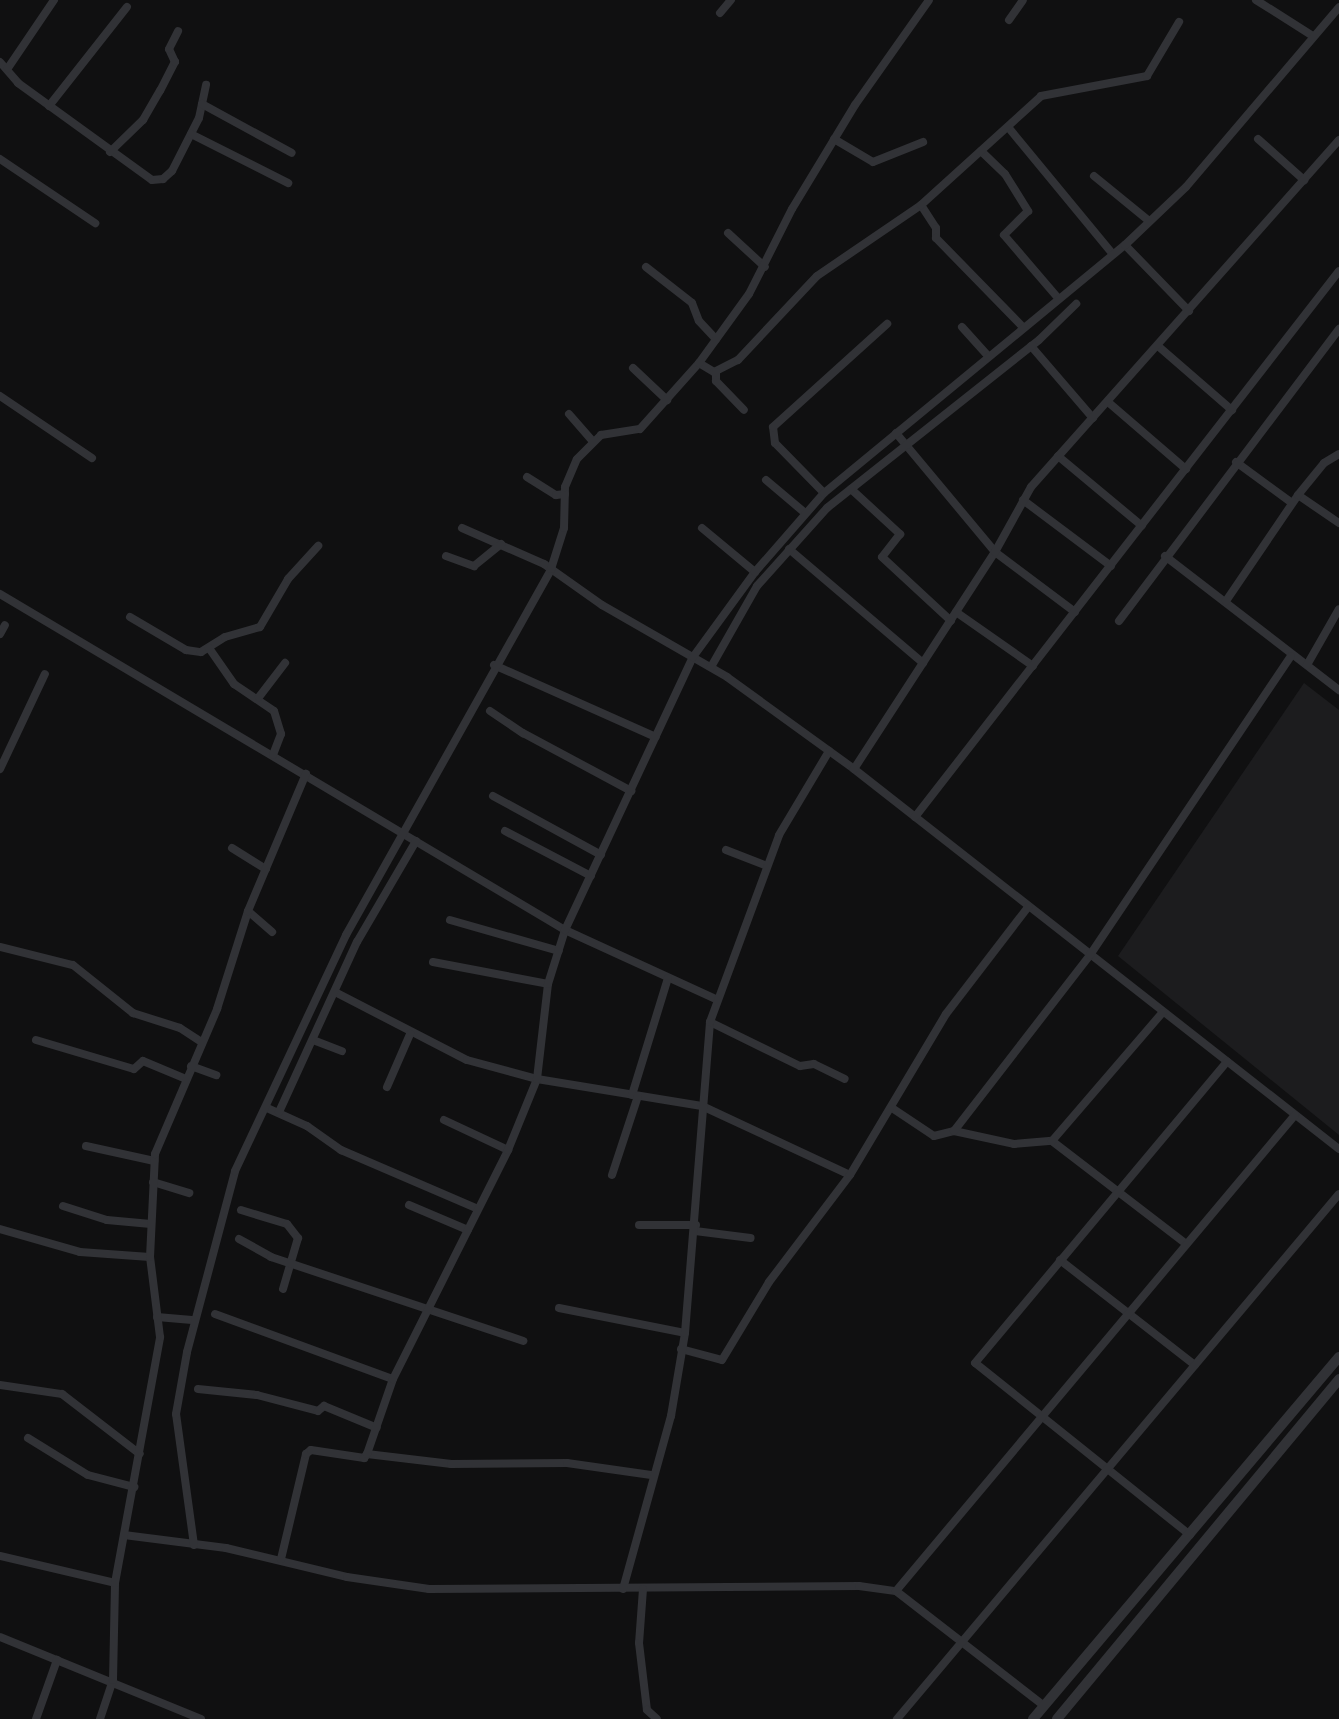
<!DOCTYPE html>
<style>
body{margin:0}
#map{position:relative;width:1339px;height:1719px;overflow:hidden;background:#101011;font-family:"Titillium Web",sans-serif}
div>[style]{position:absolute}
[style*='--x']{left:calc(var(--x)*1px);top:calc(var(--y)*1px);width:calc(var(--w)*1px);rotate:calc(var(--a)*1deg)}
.built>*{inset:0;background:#1c1c1e}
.minor>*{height:8px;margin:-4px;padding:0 4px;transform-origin:4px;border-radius:4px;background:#313236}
.tertiary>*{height:10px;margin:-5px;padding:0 5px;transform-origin:5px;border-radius:5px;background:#313236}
span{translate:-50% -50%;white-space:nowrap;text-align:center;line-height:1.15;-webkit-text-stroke:6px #0b0b0c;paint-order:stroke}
</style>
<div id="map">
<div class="built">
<div style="clip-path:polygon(1304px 683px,1339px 710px,1339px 1135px,1118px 956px)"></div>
</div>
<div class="minor">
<div style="--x:1256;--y:0;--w:67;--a:32.3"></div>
<div style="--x:720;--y:13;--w:17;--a:-50"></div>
<div style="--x:1009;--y:20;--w:24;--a:-55"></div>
<div style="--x:0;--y:62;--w:28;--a:49"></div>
<div style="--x:18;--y:83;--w:165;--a:35.9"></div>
<div style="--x:152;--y:180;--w:11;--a:-5"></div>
<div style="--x:163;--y:179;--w:12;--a:-42"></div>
<div style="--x:172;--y:171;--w:59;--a:-63"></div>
<div style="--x:199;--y:118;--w:34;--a:-78"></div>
<div style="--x:8;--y:68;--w:82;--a:-55.9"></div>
<div style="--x:202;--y:104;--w:102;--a:28.6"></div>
<div style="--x:49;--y:106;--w:126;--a:-51.8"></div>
<div style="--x:1008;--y:127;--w:163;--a:50.5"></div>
<div style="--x:191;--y:134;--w:109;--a:26.8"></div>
<div style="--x:834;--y:139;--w:45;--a:30.5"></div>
<div style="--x:873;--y:162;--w:54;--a:-21.8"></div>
<div style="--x:1258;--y:139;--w:62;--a:41.7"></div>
<div style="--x:981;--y:151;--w:33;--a:44"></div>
<div style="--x:1005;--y:174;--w:44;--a:58.1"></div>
<div style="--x:1028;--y:211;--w:34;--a:135"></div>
<div style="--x:1004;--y:235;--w:83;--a:49.4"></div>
<div style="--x:110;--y:152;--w:46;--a:-44.1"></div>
<div style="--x:143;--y:120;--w:34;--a:-60"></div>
<div style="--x:160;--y:91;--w:33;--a:-63"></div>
<div style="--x:175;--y:62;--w:14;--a:-115"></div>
<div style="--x:169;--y:49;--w:20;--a:-63"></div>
<div style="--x:0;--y:159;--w:115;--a:34"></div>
<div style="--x:1094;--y:176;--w:71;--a:39.3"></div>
<div style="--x:921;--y:205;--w:27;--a:57"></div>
<div style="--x:936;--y:228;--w:10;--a:90"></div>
<div style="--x:936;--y:238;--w:124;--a:45.7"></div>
<div style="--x:728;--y:233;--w:50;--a:42.6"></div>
<div style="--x:1125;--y:245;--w:92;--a:45.9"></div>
<div style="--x:646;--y:267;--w:58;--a:38"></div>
<div style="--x:692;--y:303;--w:19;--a:69"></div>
<div style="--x:699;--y:321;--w:25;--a:47"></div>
<div style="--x:962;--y:327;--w:39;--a:48"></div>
<div style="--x:1031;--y:346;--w:95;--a:49.3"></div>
<div style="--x:1158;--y:346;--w:98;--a:40.9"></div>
<div style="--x:699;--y:363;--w:17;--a:31"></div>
<div style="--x:714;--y:372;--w:27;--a:-27"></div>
<div style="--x:738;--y:360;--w:115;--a:-46.8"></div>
<div style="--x:817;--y:276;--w:126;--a:-34.3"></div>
<div style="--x:921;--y:205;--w:162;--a:-42.2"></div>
<div style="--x:1041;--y:96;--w:108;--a:-10.7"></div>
<div style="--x:1147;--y:76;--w:63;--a:-59.3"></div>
<div style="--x:633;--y:368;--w:47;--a:43.3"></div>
<div style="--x:716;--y:372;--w:9;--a:90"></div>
<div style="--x:716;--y:381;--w:40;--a:46"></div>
<div style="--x:0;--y:396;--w:111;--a:34"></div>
<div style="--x:1108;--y:402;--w:103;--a:40.7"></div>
<div style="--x:569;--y:414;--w:35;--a:49"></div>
<div style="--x:896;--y:433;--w:155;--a:50.2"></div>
<div style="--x:995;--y:552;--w:100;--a:36.9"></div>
<div style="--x:1058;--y:456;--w:109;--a:39.8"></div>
<div style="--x:1236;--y:462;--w:69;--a:36.2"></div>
<div style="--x:527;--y:477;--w:34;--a:32"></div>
<div style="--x:556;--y:495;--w:9;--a:-6"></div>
<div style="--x:766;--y:480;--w:51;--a:40.2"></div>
<div style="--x:851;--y:489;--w:67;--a:42.6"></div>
<div style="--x:900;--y:534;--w:29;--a:128"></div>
<div style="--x:882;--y:557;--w:94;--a:42.8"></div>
<div style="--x:824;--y:493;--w:70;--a:-134.4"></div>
<div style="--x:775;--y:443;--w:16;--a:-97"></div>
<div style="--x:773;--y:427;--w:154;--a:-42.1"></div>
<div style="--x:1298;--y:495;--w:50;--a:34.3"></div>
<div style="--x:1023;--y:500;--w:110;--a:36.9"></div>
<div style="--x:462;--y:528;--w:90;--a:23.7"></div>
<div style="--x:544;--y:564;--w:71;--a:35.3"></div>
<div style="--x:602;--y:605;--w:144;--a:29.9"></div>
<div style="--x:727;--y:677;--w:157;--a:35.9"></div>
<div style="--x:854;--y:769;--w:616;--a:38.08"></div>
<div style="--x:702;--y:528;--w:69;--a:39.7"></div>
<div style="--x:789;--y:549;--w:176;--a:40.4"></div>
<div style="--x:446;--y:556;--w:30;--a:20"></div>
<div style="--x:474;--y:566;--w:35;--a:-39"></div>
<div style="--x:1165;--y:556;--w:220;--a:37.6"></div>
<div style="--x:0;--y:594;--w:657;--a:30.74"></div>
<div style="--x:565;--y:930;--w:166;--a:24.6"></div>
<div style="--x:1226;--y:601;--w:128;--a:-55.8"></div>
<div style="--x:1298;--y:495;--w:41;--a:-50.9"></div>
<div style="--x:1324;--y:463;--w:17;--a:-31"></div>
<div style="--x:956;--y:612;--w:94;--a:35"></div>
<div style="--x:130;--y:617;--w:65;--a:30.5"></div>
<div style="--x:186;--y:650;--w:15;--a:8"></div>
<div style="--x:201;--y:652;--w:28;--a:-32"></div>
<div style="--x:225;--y:637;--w:36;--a:-16"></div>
<div style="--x:260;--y:627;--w:56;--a:-59.7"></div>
<div style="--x:288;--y:579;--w:45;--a:-47.7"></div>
<div style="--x:1119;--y:621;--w:366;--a:-53"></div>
<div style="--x:0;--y:634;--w:10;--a:-61"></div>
<div style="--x:209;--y:648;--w:44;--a:55.2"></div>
<div style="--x:234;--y:684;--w:48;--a:34"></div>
<div style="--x:274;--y:711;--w:24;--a:73"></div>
<div style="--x:281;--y:734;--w:22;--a:111"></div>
<div style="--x:494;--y:665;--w:177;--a:24"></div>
<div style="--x:1307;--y:665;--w:64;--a:-60.3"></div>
<div style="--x:711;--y:667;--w:93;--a:-60.4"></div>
<div style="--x:757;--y:586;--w:105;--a:-48.1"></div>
<div style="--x:827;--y:508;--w:270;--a:-38.4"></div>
<div style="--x:1039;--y:340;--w:52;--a:-44.2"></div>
<div style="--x:259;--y:697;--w:43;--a:-52.6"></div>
<div style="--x:490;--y:711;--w:40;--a:34"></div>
<div style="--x:523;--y:733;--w:123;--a:28.2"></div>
<div style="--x:0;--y:769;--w:105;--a:-64.7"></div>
<div style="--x:854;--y:769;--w:259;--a:-57"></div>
<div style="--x:995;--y:552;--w:74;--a:-61"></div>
<div style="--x:1031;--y:487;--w:464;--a:-48.4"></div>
<div style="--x:493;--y:796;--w:123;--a:28.6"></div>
<div style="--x:915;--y:817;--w:691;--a:-52.17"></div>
<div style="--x:505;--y:831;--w:97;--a:27.6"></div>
<div style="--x:232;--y:848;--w:40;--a:32"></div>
<div style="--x:726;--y:850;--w:44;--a:21.3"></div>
<div style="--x:248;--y:911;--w:32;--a:41"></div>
<div style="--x:450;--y:920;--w:113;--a:15.9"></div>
<div style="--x:0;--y:947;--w:75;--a:13.9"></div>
<div style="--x:73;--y:965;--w:77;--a:38.7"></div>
<div style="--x:133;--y:1013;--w:49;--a:17.7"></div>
<div style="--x:180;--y:1028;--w:24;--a:33"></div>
<div style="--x:433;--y:962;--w:117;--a:10.8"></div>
<div style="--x:335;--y:992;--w:148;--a:27.3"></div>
<div style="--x:467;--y:1060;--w:73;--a:15.2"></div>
<div style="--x:537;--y:1079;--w:167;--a:9.3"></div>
<div style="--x:702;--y:1106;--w:163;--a:25"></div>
<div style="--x:710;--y:1022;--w:100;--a:26.1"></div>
<div style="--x:800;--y:1066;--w:14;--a:-8"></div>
<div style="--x:814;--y:1064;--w:34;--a:26"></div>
<div style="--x:36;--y:1040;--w:102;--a:16.5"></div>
<div style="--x:134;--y:1069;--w:12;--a:-42"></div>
<div style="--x:143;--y:1061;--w:47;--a:22.7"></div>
<div style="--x:313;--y:1040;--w:31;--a:21"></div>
<div style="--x:191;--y:1066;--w:27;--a:20"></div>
<div style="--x:387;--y:1087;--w:58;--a:-66.5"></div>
<div style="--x:632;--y:1095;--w:122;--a:-72.9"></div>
<div style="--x:267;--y:1108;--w:44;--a:24.2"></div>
<div style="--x:307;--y:1126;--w:42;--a:35.2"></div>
<div style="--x:341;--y:1150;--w:149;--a:23.3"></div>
<div style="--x:892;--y:1108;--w:50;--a:33.7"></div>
<div style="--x:934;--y:1136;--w:21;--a:-14"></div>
<div style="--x:954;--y:1131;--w:61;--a:12.2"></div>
<div style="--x:1014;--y:1144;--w:38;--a:-5"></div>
<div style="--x:1052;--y:1141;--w:169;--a:37.5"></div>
<div style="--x:279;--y:1112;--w:187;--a:-65.4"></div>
<div style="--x:357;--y:942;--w:117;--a:-59.7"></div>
<div style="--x:444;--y:1120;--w:71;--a:25.1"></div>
<div style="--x:954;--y:1131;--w:222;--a:-52.3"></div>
<div style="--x:1090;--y:955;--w:360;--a:-56.1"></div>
<div style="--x:1052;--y:1141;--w:170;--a:-49.3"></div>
<div style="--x:86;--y:1146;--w:70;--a:12.4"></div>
<div style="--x:612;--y:1175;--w:83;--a:-71.8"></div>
<div style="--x:153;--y:1182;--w:38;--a:17"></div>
<div style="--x:409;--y:1205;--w:64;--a:23"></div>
<div style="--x:63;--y:1206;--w:46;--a:17.7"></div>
<div style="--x:107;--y:1220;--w:44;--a:5.2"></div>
<div style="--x:241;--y:1210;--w:48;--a:16.9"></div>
<div style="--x:287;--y:1224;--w:18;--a:52"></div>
<div style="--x:298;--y:1238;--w:53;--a:106.4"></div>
<div style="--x:639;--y:1225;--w:57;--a:0"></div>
<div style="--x:0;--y:1229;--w:83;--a:16"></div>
<div style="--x:80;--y:1252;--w:70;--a:4.1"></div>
<div style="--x:695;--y:1231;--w:56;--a:7.1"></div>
<div style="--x:239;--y:1239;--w:37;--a:29"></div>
<div style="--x:271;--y:1257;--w:266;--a:18.4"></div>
<div style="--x:1060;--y:1260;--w:171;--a:37.9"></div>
<div style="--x:559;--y:1308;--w:128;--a:11.2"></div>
<div style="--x:215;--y:1314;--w:189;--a:20.1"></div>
<div style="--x:157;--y:1317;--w:38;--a:5"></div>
<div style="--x:681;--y:1349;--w:42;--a:15"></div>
<div style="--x:722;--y:1360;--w:91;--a:-58.9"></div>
<div style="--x:769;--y:1282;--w:134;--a:-52.9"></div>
<div style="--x:850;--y:1175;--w:187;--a:-59.2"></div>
<div style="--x:946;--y:1014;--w:135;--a:-52.5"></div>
<div style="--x:0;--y:1385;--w:63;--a:8.3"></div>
<div style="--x:62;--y:1394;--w:98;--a:37.6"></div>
<div style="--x:198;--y:1389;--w:59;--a:5.8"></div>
<div style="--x:257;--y:1395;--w:63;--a:14.7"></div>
<div style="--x:318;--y:1411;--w:8;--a:-40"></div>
<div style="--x:324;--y:1406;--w:57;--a:22.5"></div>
<div style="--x:28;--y:1438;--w:70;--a:31.7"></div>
<div style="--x:88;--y:1475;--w:48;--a:14.6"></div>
<div style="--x:367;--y:1454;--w:85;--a:6.8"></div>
<div style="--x:451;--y:1464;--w:116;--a:-0.5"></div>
<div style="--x:567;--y:1463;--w:85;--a:8.1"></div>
<div style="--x:124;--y:1535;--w:103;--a:7.3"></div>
<div style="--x:226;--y:1548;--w:124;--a:13.5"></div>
<div style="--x:347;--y:1577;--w:83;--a:8.3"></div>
<div style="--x:429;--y:1589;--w:430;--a:-0.4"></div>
<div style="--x:859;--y:1586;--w:37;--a:8"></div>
<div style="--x:896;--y:1591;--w:187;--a:37.8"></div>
<div style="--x:1190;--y:1535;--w:275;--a:-141.3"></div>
<div style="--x:975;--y:1363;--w:393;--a:-50.1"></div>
<div style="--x:194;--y:1545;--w:132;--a:-97.8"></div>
<div style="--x:176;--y:1414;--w:63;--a:-79.9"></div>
<div style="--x:187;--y:1352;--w:187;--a:-75.1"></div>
<div style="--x:235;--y:1171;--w:261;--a:-64.8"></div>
<div style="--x:346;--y:935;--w:420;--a:-60.7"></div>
<div style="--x:551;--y:569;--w:43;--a:-72.4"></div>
<div style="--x:564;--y:528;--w:41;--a:-88.6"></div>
<div style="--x:565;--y:487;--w:30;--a:-67"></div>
<div style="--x:577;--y:459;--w:34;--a:-45"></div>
<div style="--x:601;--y:435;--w:39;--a:-9"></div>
<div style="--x:640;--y:429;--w:89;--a:-48.2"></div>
<div style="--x:699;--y:363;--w:85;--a:-54.1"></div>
<div style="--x:749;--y:294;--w:95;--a:-63.2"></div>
<div style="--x:792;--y:209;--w:122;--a:-58.8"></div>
<div style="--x:855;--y:105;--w:128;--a:-54.8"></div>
<div style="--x:0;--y:1556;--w:118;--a:13.2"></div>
<div style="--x:281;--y:1559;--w:108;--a:-76.6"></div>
<div style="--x:306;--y:1454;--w:6;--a:-39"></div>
<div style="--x:311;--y:1450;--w:54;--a:8.6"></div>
<div style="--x:364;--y:1458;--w:5;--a:-53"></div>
<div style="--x:367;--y:1454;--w:79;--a:-70.9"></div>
<div style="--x:393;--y:1379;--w:256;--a:-63.3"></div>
<div style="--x:508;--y:1150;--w:77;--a:-67.8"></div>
<div style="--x:537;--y:1079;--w:96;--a:-83.4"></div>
<div style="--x:548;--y:984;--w:57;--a:-72.5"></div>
<div style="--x:565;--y:930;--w:302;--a:-64.9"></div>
<div style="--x:693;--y:657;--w:105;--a:-53.9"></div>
<div style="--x:755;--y:572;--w:105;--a:-48.9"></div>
<div style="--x:824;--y:493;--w:390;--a:-39.5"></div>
<div style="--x:1125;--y:245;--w:84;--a:-43.6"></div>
<div style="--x:1186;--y:187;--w:236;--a:-49.6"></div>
<div style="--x:623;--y:1589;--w:180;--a:-74.5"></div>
<div style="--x:671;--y:1416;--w:84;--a:-80.4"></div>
<div style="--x:685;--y:1333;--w:312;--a:-85.4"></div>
<div style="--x:710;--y:1022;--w:199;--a:-69.7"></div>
<div style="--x:779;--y:835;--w:98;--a:-59.2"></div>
<div style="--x:643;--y:1589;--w:54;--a:94.2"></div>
<div style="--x:639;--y:1643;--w:67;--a:83.2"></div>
<div style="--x:647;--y:1710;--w:13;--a:42"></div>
<div style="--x:896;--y:1591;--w:621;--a:-50.03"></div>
<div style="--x:0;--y:1637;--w:217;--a:22.2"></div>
<div style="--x:36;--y:1719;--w:63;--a:-70.4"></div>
<div style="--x:100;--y:1719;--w:41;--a:-71.6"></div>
<div style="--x:113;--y:1680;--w:97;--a:-88.8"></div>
<div style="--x:115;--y:1583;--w:250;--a:-79.6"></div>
<div style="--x:160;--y:1337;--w:81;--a:-97.1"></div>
<div style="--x:150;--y:1257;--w:103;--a:-87.2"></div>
<div style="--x:155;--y:1154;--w:158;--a:-66.8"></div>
<div style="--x:217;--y:1009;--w:103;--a:-72.4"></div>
<div style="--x:248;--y:911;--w:149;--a:-67.1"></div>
<div style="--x:897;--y:1719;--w:686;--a:-49.91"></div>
</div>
<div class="tertiary">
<div style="--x:1033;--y:1719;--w:474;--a:-49.8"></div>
<div style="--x:1057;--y:1719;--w:442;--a:-50.3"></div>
</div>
</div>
